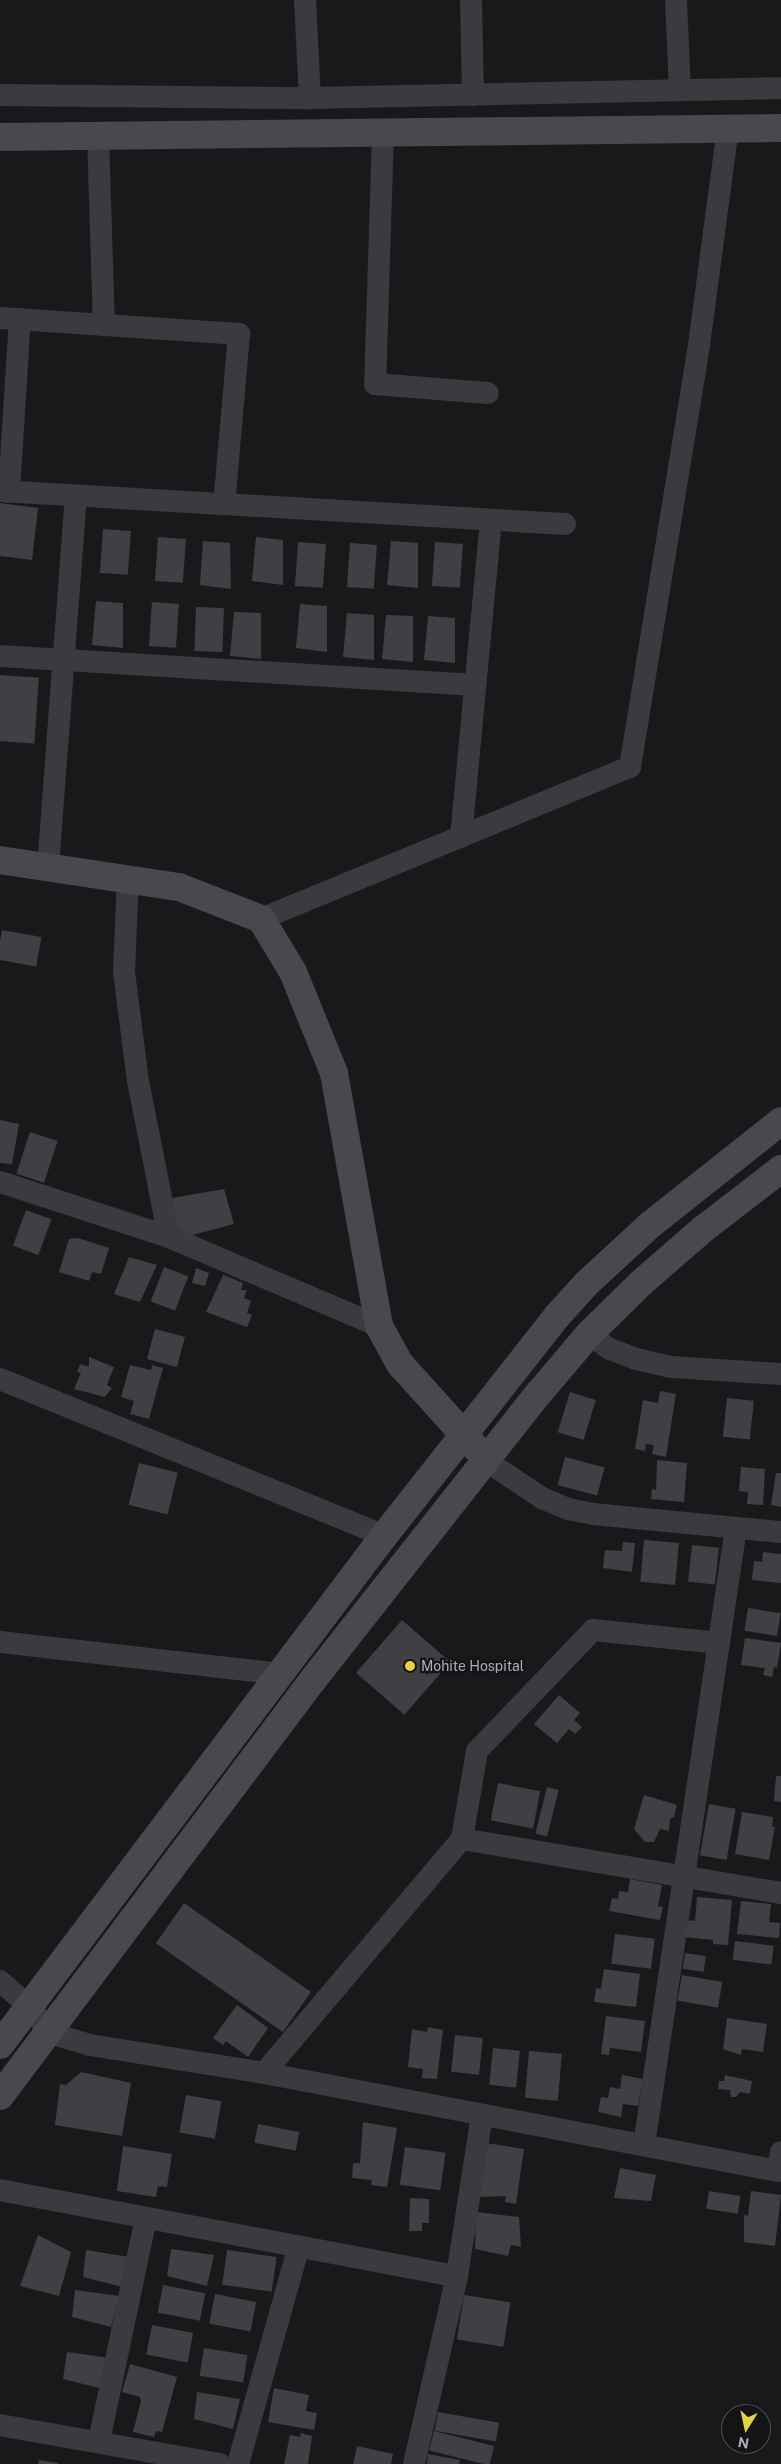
<!DOCTYPE html>
<style>
body{margin:0}
#map{position:relative;width:781px;height:2464px;overflow:hidden;background:#19181a;font-family:"Public Sans",sans-serif}
div>[style]{position:absolute}
[style*='--x']{left:calc(var(--x)*1px);top:calc(var(--y)*1px);width:calc(var(--w)*1px);rotate:calc(var(--a)*1deg)}
.building>*{inset:0;background:#404044;transform-origin:0 0}
.street>*{height:22px;margin:-11px;padding:0 11px;transform-origin:11px;border-radius:11px;background:#3a3a3f}
.secondary>*{height:28px;margin:-14px;padding:0 14px;transform-origin:14px;border-radius:14px;background:#48484f}
.dots>*{width:14px;height:14px;translate:-50% -50%;box-sizing:border-box;border:2px solid #141315;border-radius:50%}
span{translate:-50% -50%;white-space:nowrap;text-align:center;line-height:1.15;-webkit-text-stroke:4.5px #141315;paint-order:stroke}
.poi-label{font-size:14px;color:#acadb9}
.left{translate:0 -50%;text-align:left}
.north{position:absolute;left:721px;top:2404px;width:50px;height:50px;box-sizing:border-box;background:#141315;border:1px solid #515157;border-radius:50%;rotate:190deg;font-size:14px;font-weight:700;line-height:20px;text-align:center;color:#acadb9}
.north::after{content:'';display:block;margin:auto;width:18px;height:22px;background:#e6d244;clip-path:polygon(50% 0,100% 100%,50% 72%,0 100%)}
</style>
<div id="map">
<div class="building">
<div style="clip-path:polygon(0 503px,38px 508px,32px 560px,0 556px)"></div>
<div style="left:103px;top:529px;width:28px;height:44px;rotate:4deg"></div>
<div style="left:158px;top:537px;width:28px;height:44px;rotate:4deg"></div>
<div style="clip-path:polygon(256px 537px,283px 540px,283px 585px,252px 581px)"></div>
<div style="clip-path:polygon(203px 541px,230px 543px,231px 589px,200px 585px)"></div>
<div style="clip-path:polygon(391px 541px,418px 543px,418px 588px,387px 585px)"></div>
<div style="left:298px;top:542px;width:28px;height:44px;rotate:4deg"></div>
<div style="left:435px;top:542px;width:28px;height:44px;rotate:4deg"></div>
<div style="left:350px;top:543px;width:27px;height:44px;rotate:4deg"></div>
<div style="clip-path:polygon(96px 601px,123px 603px,123px 648px,92px 645px)"></div>
<div style="left:152px;top:602px;width:27px;height:44px;rotate:4deg"></div>
<div style="clip-path:polygon(300px 604px,327px 606px,327px 652px,296px 648px)"></div>
<div style="left:196px;top:607px;width:28px;height:44px;rotate:2deg"></div>
<div style="clip-path:polygon(234px 612px,261px 613px,261px 659px,230px 656px)"></div>
<div style="clip-path:polygon(347px 613px,374px 615px,374px 660px,343px 657px)"></div>
<div style="clip-path:polygon(386px 615px,413px 616px,413px 662px,382px 659px)"></div>
<div style="clip-path:polygon(428px 616px,455px 618px,455px 663px,424px 660px)"></div>
<div style="left:0;top:675px;width:39px;height:66px;rotate:4deg"></div>
<div style="left:2px;top:930px;width:40px;height:30px;rotate:10deg"></div>
<div style="clip-path:polygon(0 1120px,19px 1124px,12px 1164px,0 1163px)"></div>
<div style="left:30px;top:1132px;width:29px;height:44px;rotate:18deg"></div>
<div style="clip-path:polygon(224px 1189px,234px 1224px,178px 1239px,166px 1199px)"></div>
<div style="left:26px;top:1210px;width:27px;height:38px;rotate:20deg"></div>
<div style="clip-path:polygon(78px 1238px,109px 1248px,101px 1274px,92px 1272px,89px 1281px,59px 1272px,69px 1239px)"></div>
<div style="clip-path:polygon(129px 1257px,157px 1265px,140px 1302px,114px 1294px)"></div>
<div style="left:164px;top:1267px;width:26px;height:37px;rotate:21deg"></div>
<div style="clip-path:polygon(196px 1268px,209px 1273px,205px 1286px,192px 1283px)"></div>
<div style="clip-path:polygon(223px 1275px,243px 1283px,241px 1290px,247px 1290px,244px 1298px,251px 1301px,247px 1313px,252px 1315px,247px 1327px,206px 1312px)"></div>
<div style="left:155px;top:1329px;width:31px;height:31px;rotate:15deg"></div>
<div style="clip-path:polygon(89px 1357px,114px 1367px,107px 1385px,112px 1388px,105px 1397px,74px 1389px,81px 1373px,77px 1372px,80px 1364px,89px 1367px)"></div>
<div style="clip-path:polygon(130px 1365px,151px 1370px,152px 1365px,163px 1368px,149px 1419px,130px 1414px,134px 1401px,121px 1397px)"></div>
<div style="clip-path:polygon(660px 1391px,676px 1394px,666px 1457px,652px 1454px,654px 1445px,646px 1444px,645px 1451px,635px 1449px,643px 1400px,658px 1403px)"></div>
<div style="left:570px;top:1392px;width:27px;height:42px;rotate:17deg"></div>
<div style="left:727px;top:1398px;width:27px;height:39px;rotate:6deg"></div>
<div style="left:565px;top:1457px;width:41px;height:29px;rotate:15deg"></div>
<div style="clip-path:polygon(657px 1460px,687px 1463px,684px 1502px,651px 1499px,652px 1489px,656px 1490px)"></div>
<div style="left:139px;top:1463px;width:40px;height:43px;rotate:14deg"></div>
<div style="clip-path:polygon(741px 1467px,765px 1469px,763px 1505px,747px 1504px,748px 1492px,739px 1491px)"></div>
<div style="clip-path:polygon(776px 1473px,781px 1473px,781px 1507px,771px 1505px)"></div>
<div style="left:644px;top:1540px;width:35px;height:42px;rotate:5deg"></div>
<div style="clip-path:polygon(623px 1542px,635px 1543px,632px 1572px,603px 1568px,605px 1550px,622px 1551px)"></div>
<div style="left:692px;top:1545px;width:27px;height:37px;rotate:6deg"></div>
<div style="clip-path:polygon(763px 1552px,781px 1554px,781px 1583px,752px 1580px,754px 1561px,762px 1562px)"></div>
<div style="left:748px;top:1608px;width:33px;height:23px;rotate:9deg"></div>
<div style="left:402px;top:1620px;width:64px;height:70px;rotate:41deg"></div>
<div style="clip-path:polygon(745px 1638px,781px 1643px,777px 1668px,774px 1667px,772px 1677px,763px 1675px,765px 1668px,741px 1665px)"></div>
<div style="clip-path:polygon(559px 1695px,580px 1713px,574px 1720px,582px 1727px,575px 1734px,569px 1729px,557px 1743px,534px 1724px)"></div>
<div style="clip-path:polygon(776px 1776px,781px 1776px,781px 1802px,774px 1801px)"></div>
<div style="left:498px;top:1783px;width:43px;height:38px;rotate:11deg"></div>
<div style="left:547px;top:1787px;width:12px;height:48px;rotate:14deg"></div>
<div style="clip-path:polygon(644px 1795px,677px 1805px,674px 1817px,670px 1819px,669px 1831px,660px 1829px,654px 1842px,645px 1842px,634px 1829px)"></div>
<div style="left:709px;top:1804px;width:27px;height:52px;rotate:10deg"></div>
<div style="clip-path:polygon(742px 1812px,773px 1817px,772px 1827px,775px 1827px,769px 1860px,735px 1854px)"></div>
<div style="clip-path:polygon(630px 1879px,662px 1885px,658px 1906px,663px 1907px,660px 1920px,609px 1911px,612px 1898px,618px 1899px,619px 1891px,628px 1892px)"></div>
<div style="clip-path:polygon(697px 1897px,732px 1900px,728px 1945px,713px 1944px,713px 1940px,685px 1937px,687px 1920px,695px 1921px)"></div>
<div style="clip-path:polygon(741px 1901px,771px 1904px,769px 1922px,780px 1923px,779px 1938px,737px 1934px)"></div>
<div style="left:184px;top:1903px;width:155px;height:49px;rotate:35deg"></div>
<div style="left:615px;top:1934px;width:40px;height:30px;rotate:7deg"></div>
<div style="left:735px;top:1941px;width:39px;height:19px;rotate:7deg"></div>
<div style="left:685px;top:1953px;width:21px;height:16px;rotate:8deg"></div>
<div style="clip-path:polygon(604px 1969px,640px 1974px,636px 2007px,594px 2002px,596px 1988px,601px 1989px)"></div>
<div style="left:682px;top:1975px;width:41px;height:26px;rotate:10deg"></div>
<div style="clip-path:polygon(237px 2005px,268px 2028px,248px 2057px,226px 2041px,223px 2045px,213px 2038px)"></div>
<div style="clip-path:polygon(606px 2016px,645px 2021px,641px 2052px,610px 2048px,609px 2055px,601px 2054px)"></div>
<div style="clip-path:polygon(727px 2018px,767px 2024px,763px 2052px,742px 2049px,741px 2055px,723px 2049px)"></div>
<div style="clip-path:polygon(428px 2027px,443px 2030px,437px 2079px,422px 2078px,423px 2069px,408px 2067px,412px 2029px,427px 2032px)"></div>
<div style="left:455px;top:2035px;width:28px;height:37px;rotate:6deg"></div>
<div style="left:493px;top:2048px;width:27px;height:37px;rotate:6deg"></div>
<div style="left:529px;top:2051px;width:33px;height:47px;rotate:5deg"></div>
<div style="clip-path:polygon(81px 2072px,131px 2083px,122px 2136px,55px 2125px,60px 2084px,66px 2085px)"></div>
<div style="clip-path:polygon(622px 2075px,643px 2079px,638px 2106px,623px 2104px,621px 2117px,598px 2112px,601px 2097px,608px 2098px,610px 2087px,620px 2089px)"></div>
<div style="clip-path:polygon(725px 2075px,752px 2081px,750px 2094px,740px 2092px,736px 2097px,731px 2097px,730px 2090px,718px 2089px,719px 2081px,724px 2081px)"></div>
<div style="left:186px;top:2095px;width:36px;height:38px;rotate:10deg"></div>
<div style="clip-path:polygon(363px 2122px,397px 2128px,387px 2187px,371px 2185px,372px 2180px,352px 2178px,353px 2163px,360px 2163px)"></div>
<div style="left:258px;top:2124px;width:42px;height:19px;rotate:11deg"></div>
<div style="clip-path:polygon(486px 2143px,524px 2149px,516px 2204px,505px 2202px,506px 2196px,479px 2197px)"></div>
<div style="clip-path:polygon(123px 2146px,172px 2154px,167px 2187px,158px 2186px,156px 2197px,117px 2191px)"></div>
<div style="left:405px;top:2147px;width:41px;height:38px;rotate:8deg"></div>
<div style="clip-path:polygon(620px 2168px,656px 2175px,651px 2201px,614px 2198px)"></div>
<div style="left:709px;top:2191px;width:32px;height:18px;rotate:9deg"></div>
<div style="clip-path:polygon(751px 2191px,781px 2195px,775px 2246px,744px 2242px,744px 2215px,748px 2216px)"></div>
<div style="clip-path:polygon(410px 2198px,429px 2199px,429px 2223px,422px 2223px,422px 2231px,409px 2231px)"></div>
<div style="clip-path:polygon(476px 2212px,519px 2217px,521px 2247px,511px 2245px,508px 2256px,475px 2249px)"></div>
<div style="clip-path:polygon(38px 2235px,71px 2252px,59px 2296px,20px 2286px)"></div>
<div style="clip-path:polygon(171px 2249px,214px 2255px,207px 2286px,167px 2276px)"></div>
<div style="clip-path:polygon(86px 2250px,129px 2257px,122px 2287px,83px 2277px)"></div>
<div style="left:227px;top:2250px;width:50px;height:35px;rotate:8deg"></div>
<div style="left:163px;top:2285px;width:43px;height:28px;rotate:11deg"></div>
<div style="clip-path:polygon(75px 2290px,119px 2296px,111px 2327px,72px 2317px)"></div>
<div style="left:215px;top:2294px;width:42px;height:30px;rotate:11deg"></div>
<div style="left:464px;top:2295px;width:47px;height:45px;rotate:9deg"></div>
<div style="left:152px;top:2325px;width:42px;height:30px;rotate:11deg"></div>
<div style="left:204px;top:2348px;width:44px;height:28px;rotate:9deg"></div>
<div style="clip-path:polygon(67px 2352px,110px 2358px,103px 2389px,63px 2379px)"></div>
<div style="clip-path:polygon(130px 2364px,177px 2377px,162px 2432px,156px 2431px,154px 2437px,133px 2432px,141px 2401px,140px 2397px,122px 2392px)"></div>
<div style="clip-path:polygon(274px 2388px,309px 2395px,306px 2411px,317px 2413px,314px 2430px,268px 2422px)"></div>
<div style="clip-path:polygon(197px 2392px,240px 2399px,233px 2429px,194px 2419px)"></div>
<div style="left:438px;top:2412px;width:62px;height:19px;rotate:10deg"></div>
<div style="left:434px;top:2431px;width:62px;height:20px;rotate:14deg"></div>
<div style="clip-path:polygon(301px 2433px,312px 2436px,308px 2464px,284px 2464px,290px 2435px,300px 2437px)"></div>
<div style="clip-path:polygon(357px 2446px,393px 2454px,391px 2464px,353px 2464px)"></div>
<div style="clip-path:polygon(428px 2454px,460px 2460px,459px 2464px,427px 2464px)"></div>
<div style="clip-path:polygon(39px 2460px,58px 2463px,58px 2464px,38px 2464px)"></div>
</div>
<div class="street">
<div style="--x:305;--y:0;--w:98;--a:87.1"></div>
<div style="--x:471;--y:0;--w:95;--a:88.8"></div>
<div style="--x:676;--y:0;--w:90;--a:87.5"></div>
<div style="--x:0;--y:95;--w:310;--a:0.6"></div>
<div style="--x:310;--y:98;--w:471;--a:-1.2"></div>
<div style="--x:383;--y:133;--w:251;--a:91.8"></div>
<div style="--x:375;--y:384;--w:113;--a:4.6"></div>
<div style="--x:98;--y:136;--w:189;--a:88.2"></div>
<div style="--x:0;--y:318;--w:240;--a:3.8"></div>
<div style="--x:239;--y:334;--w:171;--a:95"></div>
<div style="--x:0;--y:491;--w:566;--a:3.34"></div>
<div style="--x:9;--y:492;--w:173;--a:-86.4"></div>
<div style="--x:0;--y:656;--w:476;--a:3.5"></div>
<div style="--x:461;--y:837;--w:318;--a:-84.6"></div>
<div style="--x:48;--y:867;--w:372;--a:-85.7"></div>
<div style="--x:128;--y:879;--w:93;--a:92.5"></div>
<div style="--x:124;--y:972;--w:110;--a:82.7"></div>
<div style="--x:138;--y:1081;--w:159;--a:78.8"></div>
<div style="--x:261;--y:919;--w:399;--a:-22.4"></div>
<div style="--x:630;--y:767;--w:428;--a:-80.7"></div>
<div style="--x:699;--y:345;--w:218;--a:-82.4"></div>
<div style="--x:0;--y:1182;--w:178;--a:18"></div>
<div style="--x:169;--y:1237;--w:228;--a:23"></div>
<div style="--x:589;--y:1334;--w:26;--a:36"></div>
<div style="--x:610;--y:1349;--w:28;--a:21"></div>
<div style="--x:636;--y:1359;--w:37;--a:13"></div>
<div style="--x:672;--y:1367;--w:109;--a:3.7"></div>
<div style="--x:0;--y:1379;--w:415;--a:22.2"></div>
<div style="--x:485;--y:1460;--w:69;--a:33.7"></div>
<div style="--x:542;--y:1498;--w:28;--a:23"></div>
<div style="--x:568;--y:1509;--w:25;--a:11"></div>
<div style="--x:593;--y:1514;--w:189;--a:5.5"></div>
<div style="--x:0;--y:1642;--w:281;--a:6.5"></div>
<div style="--x:719;--y:1643;--w:127;--a:-174.1"></div>
<div style="--x:593;--y:1630;--w:168;--a:133.8"></div>
<div style="--x:477;--y:1751;--w:89;--a:99.7"></div>
<div style="--x:462;--y:1839;--w:324;--a:9.6"></div>
<div style="--x:0;--y:1981;--w:38;--a:41"></div>
<div style="--x:29;--y:2006;--w:34;--a:52"></div>
<div style="--x:50;--y:2033;--w:42;--a:16.7"></div>
<div style="--x:90;--y:2045;--w:176;--a:9.1"></div>
<div style="--x:264;--y:2073;--w:523;--a:10.79"></div>
<div style="--x:778;--y:2171;--w:19;--a:-81"></div>
<div style="--x:264;--y:2073;--w:307;--a:-49.8"></div>
<div style="--x:644;--y:2145;--w:624;--a:-81.52"></div>
<div style="--x:0;--y:2190;--w:465;--a:10.7"></div>
<div style="--x:0;--y:2425;--w:223;--a:10.1"></div>
<div style="--x:99;--y:2441;--w:228;--a:-78.1"></div>
<div style="--x:238;--y:2464;--w:226;--a:-74.4"></div>
<div style="--x:414;--y:2464;--w:193;--a:-77.1"></div>
<div style="--x:457;--y:2276;--w:163;--a:-81.2"></div>
</div>
<div class="secondary">
<div style="--x:0;--y:137;--w:781;--a:-0.66"></div>
<div style="--x:0;--y:860;--w:181;--a:8.6"></div>
<div style="--x:179;--y:887;--w:88;--a:21.3"></div>
<div style="--x:261;--y:919;--w:62;--a:58.9"></div>
<div style="--x:293;--y:972;--w:109;--a:67.9"></div>
<div style="--x:334;--y:1073;--w:257;--a:79.9"></div>
<div style="--x:379;--y:1326;--w:43;--a:61.1"></div>
<div style="--x:400;--y:1364;--w:112;--a:47.9"></div>
<div style="--x:0;--y:2045;--w:638;--a:-52.97"></div>
<div style="--x:384;--y:1536;--w:281;--a:-51.8"></div>
<div style="--x:558;--y:1315;--w:42;--a:-47.9"></div>
<div style="--x:586;--y:1284;--w:87;--a:-42.7"></div>
<div style="--x:650;--y:1225;--w:167;--a:-38.4"></div>
<div style="--x:0;--y:2096;--w:519;--a:-53.06"></div>
<div style="--x:312;--y:1681;--w:367;--a:-51.8"></div>
<div style="--x:539;--y:1393;--w:77;--a:-49.7"></div>
<div style="--x:589;--y:1334;--w:73;--a:-44.4"></div>
<div style="--x:641;--y:1283;--w:81;--a:-41"></div>
<div style="--x:702;--y:1230;--w:100;--a:-37.7"></div>
</div>
<div class="dots">
<div style="left:410px;top:1666px;background:#e6d244"></div>
</div>
<div class="poi-label">
<span class="left" style="left:421px;top:1666px">Mohite Hospital</span>
</div>
<div class="north">N</div>
</div>
